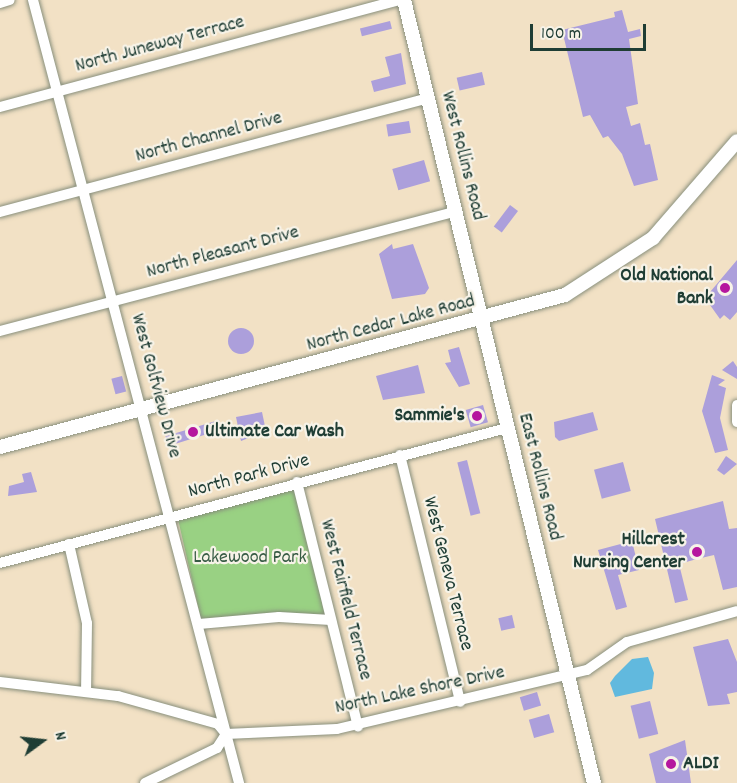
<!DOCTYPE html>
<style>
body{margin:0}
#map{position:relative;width:737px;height:783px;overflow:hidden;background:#f2e1c5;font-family:Dekko,sans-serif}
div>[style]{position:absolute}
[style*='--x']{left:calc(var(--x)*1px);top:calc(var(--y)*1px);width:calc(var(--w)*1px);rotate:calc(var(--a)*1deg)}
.green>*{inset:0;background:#99d183}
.water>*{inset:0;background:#61b9de}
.building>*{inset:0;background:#ac9fdb;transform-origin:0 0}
.round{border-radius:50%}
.roads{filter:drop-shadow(0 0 2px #888f7c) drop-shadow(0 0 2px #888f7c)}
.minor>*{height:10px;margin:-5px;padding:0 5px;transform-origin:5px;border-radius:5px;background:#fff}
.major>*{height:14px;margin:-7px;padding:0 7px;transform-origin:7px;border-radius:7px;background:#fff}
.dots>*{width:16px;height:16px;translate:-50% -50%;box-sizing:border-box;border:3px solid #f7f3e8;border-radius:50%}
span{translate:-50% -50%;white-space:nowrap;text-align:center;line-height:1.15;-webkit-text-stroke:4.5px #f7f3e8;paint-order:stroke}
.street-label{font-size:20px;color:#1f3d34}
.poi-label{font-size:20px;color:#1f3d34;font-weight:700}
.right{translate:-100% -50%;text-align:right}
.left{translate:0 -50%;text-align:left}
.park-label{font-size:20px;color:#375b44}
.north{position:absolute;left:12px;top:711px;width:60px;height:60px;-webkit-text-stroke:4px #f7f3e8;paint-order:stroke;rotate:75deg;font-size:16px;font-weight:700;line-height:24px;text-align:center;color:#1f3d34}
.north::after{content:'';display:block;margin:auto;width:21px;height:27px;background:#1f3d34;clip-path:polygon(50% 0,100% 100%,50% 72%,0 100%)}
.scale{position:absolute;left:530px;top:24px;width:116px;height:27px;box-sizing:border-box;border:3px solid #1f3d34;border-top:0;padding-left:8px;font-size:18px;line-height:21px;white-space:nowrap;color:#1f3d34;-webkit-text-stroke:4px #f7f3e8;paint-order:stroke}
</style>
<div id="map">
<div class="green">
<div style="clip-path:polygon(295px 483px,327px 614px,202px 624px,177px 515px)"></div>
</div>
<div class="water">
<div style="clip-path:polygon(648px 657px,654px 673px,652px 689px,615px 697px,610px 683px,615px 676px,632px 659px)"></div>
</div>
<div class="building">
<div style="clip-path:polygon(622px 10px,628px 32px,640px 29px,641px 36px,629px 39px,638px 104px,626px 107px,631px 126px,640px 123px,645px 145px,650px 144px,658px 180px,634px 186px,622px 154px,608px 136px,603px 138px,590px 115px,583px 117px,562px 30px,615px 17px,614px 12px)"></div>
<div style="left:390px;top:21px;width:8px;height:31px;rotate:76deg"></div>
<div style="clip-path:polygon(401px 53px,406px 84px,374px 92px,371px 81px,390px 76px,385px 57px)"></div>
<div style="left:482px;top:72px;width:13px;height:26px;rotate:77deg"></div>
<div style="left:409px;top:121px;width:12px;height:23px;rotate:81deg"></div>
<div style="left:424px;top:160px;width:22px;height:33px;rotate:74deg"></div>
<div style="left:510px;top:205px;width:10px;height:27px;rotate:37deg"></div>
<div style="clip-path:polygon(392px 244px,393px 249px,413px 244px,429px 288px,425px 294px,392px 299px,379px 254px)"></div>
<div style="clip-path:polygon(737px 260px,737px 312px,730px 320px,724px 315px,720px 319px,705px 298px)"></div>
<div class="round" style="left:228px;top:328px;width:26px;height:26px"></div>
<div style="clip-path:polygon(459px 347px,470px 384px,459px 387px,445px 363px,451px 362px,448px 350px)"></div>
<div style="clip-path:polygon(733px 361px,737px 367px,737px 379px,722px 370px)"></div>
<div style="clip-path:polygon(418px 365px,425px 393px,383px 400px,376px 376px)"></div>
<div style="clip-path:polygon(712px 375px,725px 380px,718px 385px,726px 388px,720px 418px,728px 450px,715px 453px,702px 411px)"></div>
<div style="left:122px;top:376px;width:16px;height:11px;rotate:75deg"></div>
<div style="left:483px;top:405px;width:18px;height:18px;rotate:74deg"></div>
<div style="clip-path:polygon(262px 412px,266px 431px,241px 441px,236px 417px)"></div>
<div style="clip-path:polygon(593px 412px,598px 430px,559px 441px,555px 437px,554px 422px)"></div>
<div style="left:219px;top:420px;width:10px;height:56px;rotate:73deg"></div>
<div style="clip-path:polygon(726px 456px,737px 464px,724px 475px,717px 470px)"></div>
<div style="left:467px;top:460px;width:55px;height:10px;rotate:76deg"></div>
<div style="left:623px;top:462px;width:30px;height:30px;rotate:75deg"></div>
<div style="clip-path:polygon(31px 472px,37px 492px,8px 496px,9px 486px,24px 482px,22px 474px)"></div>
<div style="clip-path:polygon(723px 501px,729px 529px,737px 528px,737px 587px,723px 590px,714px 555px,697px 559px,679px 564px,688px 600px,675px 603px,655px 519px)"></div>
<div style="clip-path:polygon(632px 541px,639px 570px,618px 575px,627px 607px,616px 610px,598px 550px)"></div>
<div style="left:512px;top:615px;width:13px;height:14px;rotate:77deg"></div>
<div style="clip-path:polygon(728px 639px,737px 662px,737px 692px,727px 694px,730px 704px,708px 706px,693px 647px)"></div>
<div style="left:537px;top:692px;width:14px;height:18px;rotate:73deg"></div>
<div style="left:650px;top:701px;width:34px;height:20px;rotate:76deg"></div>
<div style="left:549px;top:714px;width:19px;height:21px;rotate:74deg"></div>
<div style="clip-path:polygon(685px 740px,691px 783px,656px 783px,649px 754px)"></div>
</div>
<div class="roads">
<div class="minor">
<div style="--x:33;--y:0;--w:810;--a:75.26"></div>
<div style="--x:0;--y:3;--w:10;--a:-17"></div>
<div style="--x:0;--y:107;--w:413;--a:-15"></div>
<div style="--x:0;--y:212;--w:443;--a:-14.9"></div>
<div style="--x:0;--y:331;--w:472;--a:-14.7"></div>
<div style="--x:737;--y:405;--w:17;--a:90"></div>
<div style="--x:400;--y:455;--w:254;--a:76.3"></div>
<div style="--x:297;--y:482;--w:252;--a:76"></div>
<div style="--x:69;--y:544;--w:81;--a:77.2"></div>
<div style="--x:87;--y:623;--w:68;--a:90.8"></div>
<div style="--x:0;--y:563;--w:525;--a:-14.91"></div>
<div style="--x:199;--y:624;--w:80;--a:-5"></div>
<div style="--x:279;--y:617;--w:52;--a:3.3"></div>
<div style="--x:0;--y:682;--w:119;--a:6.8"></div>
<div style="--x:118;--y:696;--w:104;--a:15.6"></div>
<div style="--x:218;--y:724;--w:13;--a:51"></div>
<div style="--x:226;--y:734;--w:111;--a:-2.6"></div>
<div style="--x:337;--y:729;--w:257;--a:-13.3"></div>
<div style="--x:587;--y:670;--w:49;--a:-35"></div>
<div style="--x:627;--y:642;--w:114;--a:-15.7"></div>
<div style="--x:145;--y:783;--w:80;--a:-25.9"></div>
<div style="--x:217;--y:748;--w:17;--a:-57"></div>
</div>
<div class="major">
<div style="--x:404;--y:0;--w:806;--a:76.36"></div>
<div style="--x:0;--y:447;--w:585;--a:-15.06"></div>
<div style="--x:565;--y:295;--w:105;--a:-32.9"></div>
<div style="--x:653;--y:238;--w:128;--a:-49.1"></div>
</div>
</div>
<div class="dots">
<div style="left:725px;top:288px;background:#b5179e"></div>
<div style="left:477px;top:416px;background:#b5179e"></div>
<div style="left:193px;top:432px;background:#b5179e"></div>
<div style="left:697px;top:552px;background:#b5179e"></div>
<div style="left:671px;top:764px;background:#b5179e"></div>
</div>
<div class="street-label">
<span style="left:160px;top:45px;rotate:-15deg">North Juneway Terrace</span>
<span style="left:209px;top:138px;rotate:-15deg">North Channel Drive</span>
<span style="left:462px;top:156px;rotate:76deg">West Rollins Road</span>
<span style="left:223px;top:253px;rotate:-15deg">North Pleasant Drive</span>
<span style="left:391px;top:324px;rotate:-15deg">North Cedar Lake Road</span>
<span style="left:155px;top:386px;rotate:75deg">West Golfview Drive</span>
<span style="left:249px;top:477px;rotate:-15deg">North Park Drive</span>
<span style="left:539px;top:477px;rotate:76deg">East Rollins Road</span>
<span style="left:447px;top:574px;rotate:76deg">West Geneva Terrace</span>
<span style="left:345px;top:600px;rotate:76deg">West Fairfield Terrace</span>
<span style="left:420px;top:691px;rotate:-12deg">North Lake Shore Drive</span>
</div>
<div class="poi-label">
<span class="right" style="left:713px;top:288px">Old National<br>Bank</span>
<span class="right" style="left:465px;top:416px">Sammie's</span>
<span class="left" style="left:205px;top:432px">Ultimate Car Wash</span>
<span class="right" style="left:685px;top:552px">Hillcrest<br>Nursing Center</span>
<span class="left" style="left:683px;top:764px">ALDI</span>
</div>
<div class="park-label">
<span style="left:250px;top:558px">Lakewood Park</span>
</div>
<div class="north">N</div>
<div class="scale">100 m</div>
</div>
